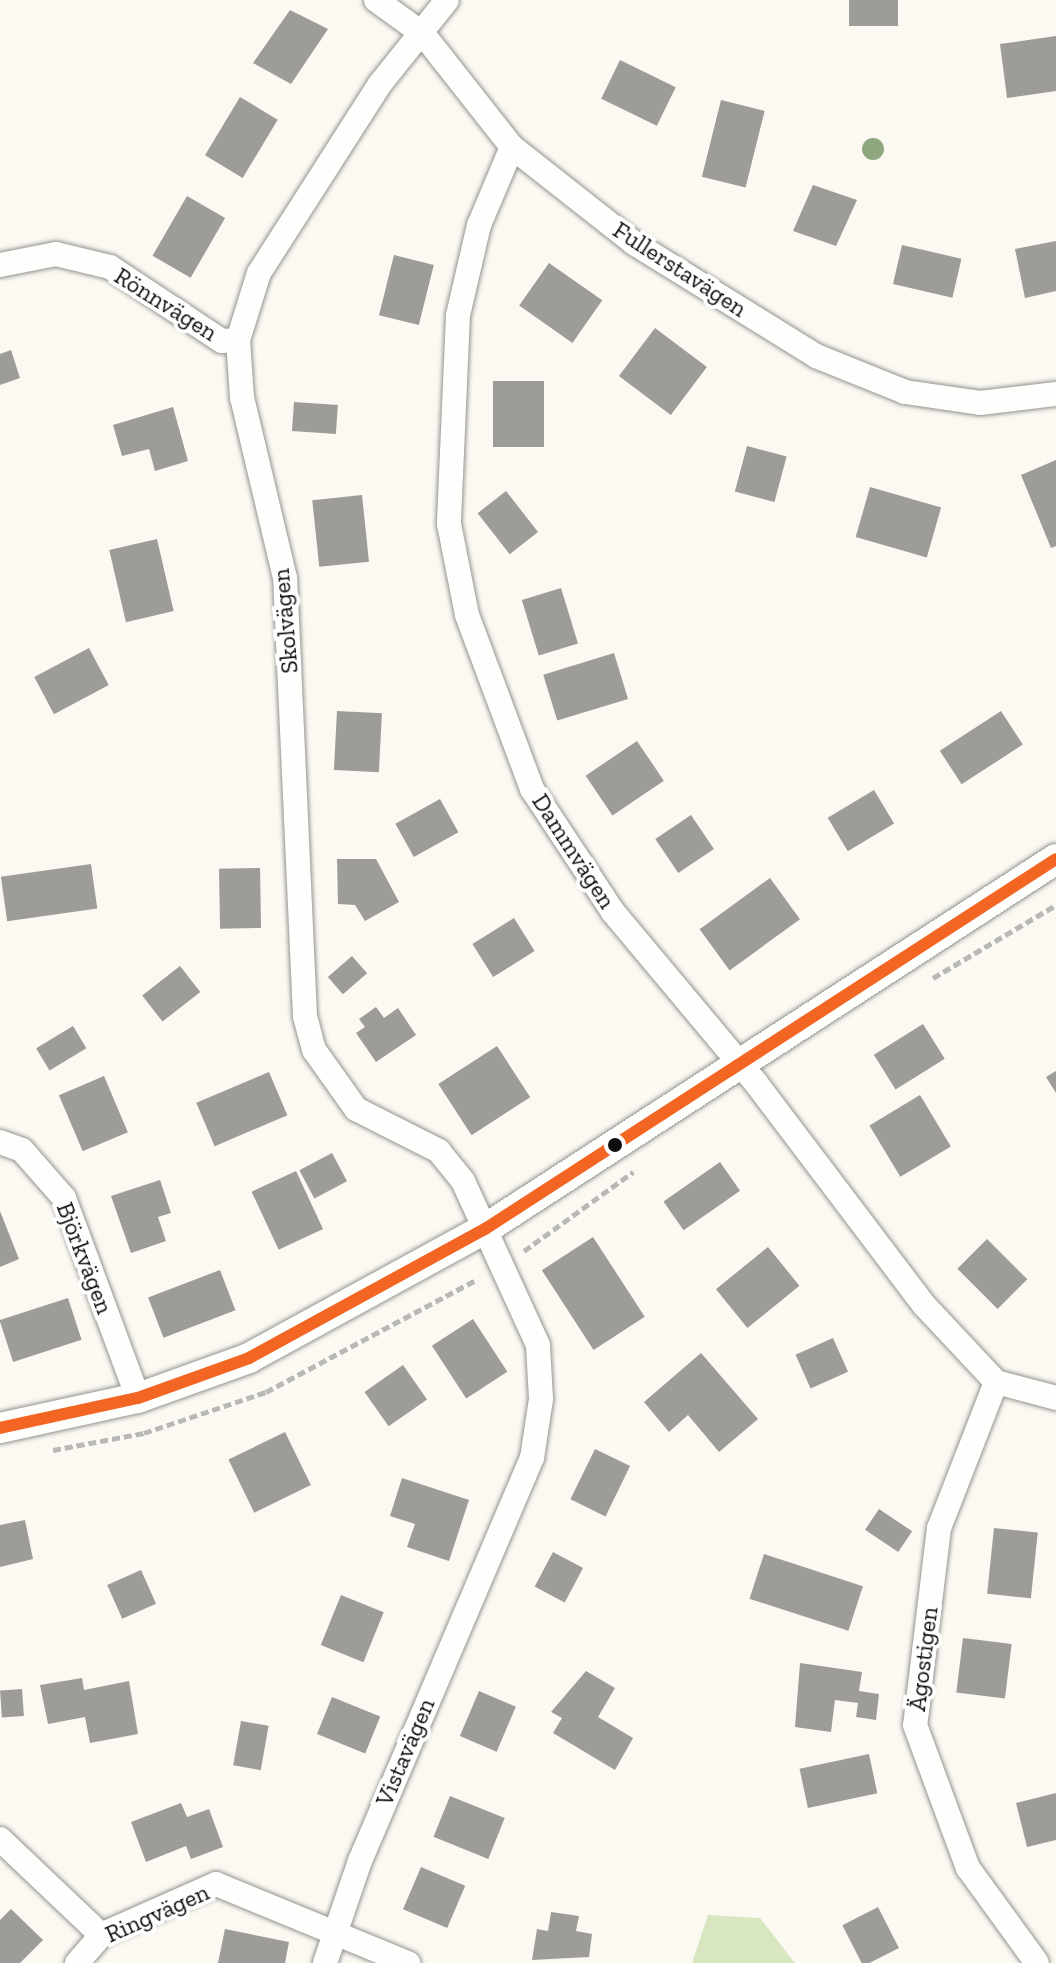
<!DOCTYPE html>
<meta charset="utf-8">
<style>
body{margin:0}
#map{position:relative;width:1056px;height:1963px;overflow:hidden;background:#fbf9f2;font-family:"Zilla Slab",serif}
div>[style]{position:absolute}
[style*='--x']{left:calc(var(--x)*1px);top:calc(var(--y)*1px);width:calc(var(--w)*1px);rotate:calc(var(--a)*1deg)}
.forest>*{inset:0;background:#d9e7c0}
.building>*{inset:0;background:#9e9c98;transform-origin:0 0}
.path>*{height:5px;margin-top:-2.5px;transform-origin:0;background:repeating-linear-gradient(90deg,#b8b8b6 0 8px,transparent 0 12px)}
.roads{filter:drop-shadow(0 0 2px #949390) drop-shadow(0 0 2px #949390)}
.minor>*{height:24px;margin:-12px;padding:0 12px;transform-origin:12px;border-radius:12px;background:#fefefd}
.tertiary>*{height:30px;margin:-15px;padding:0 15px;transform-origin:15px;border-radius:15px;background:#fefefd}
.bus-1>*{height:12px;margin:-6px;padding:0 6px;transform-origin:6px;border-radius:6px;background:#f26522}
.trees>*{width:22px;height:22px;margin:-11px;border-radius:50%;background:#8ea77e}
.dots>*{width:22px;height:22px;translate:-50% -50%;box-sizing:border-box;border:4px solid #fff;border-radius:50%}
span{translate:-50% -50%;white-space:nowrap;text-align:center;line-height:1.15;-webkit-text-stroke:8px #fff;paint-order:stroke}
.street-label{font-size:24px;color:#0d0d0d}
</style>
<div id="map">
<div class="forest">
<div style="clip-path:polygon(708px 1915px,760px 1918px,795px 1963px,692px 1963px)"></div>
</div>
<div class="building">
<div style="left:849px;top:0;width:49px;height:26px"></div>
<div style="clip-path:polygon(290px 10px,328px 29px,291px 84px,253px 63px)"></div>
<div style="clip-path:polygon(1056px 36px,1056px 91px,1007px 98px,1000px 44px)"></div>
<div style="left:620px;top:60px;width:62px;height:43px;rotate:26deg"></div>
<div style="left:240px;top:97px;width:44px;height:68px;rotate:31deg"></div>
<div style="left:721px;top:100px;width:45px;height:79px;rotate:14deg"></div>
<div style="clip-path:polygon(813px 185px,857px 200px,836px 246px,793px 231px)"></div>
<div style="left:187px;top:196px;width:44px;height:69px;rotate:30deg"></div>
<div style="clip-path:polygon(1056px 241px,1056px 291px,1025px 298px,1015px 249px)"></div>
<div style="left:902px;top:245px;width:61px;height:40px;rotate:13deg"></div>
<div style="left:394px;top:255px;width:41px;height:62px;rotate:14deg"></div>
<div style="left:549px;top:263px;width:65px;height:52px;rotate:35deg"></div>
<div style="left:655px;top:328px;width:65px;height:60px;rotate:37deg"></div>
<div style="clip-path:polygon(11px 350px,20px 378px,0 385px,0 354px)"></div>
<div style="left:493px;top:381px;width:51px;height:66px"></div>
<div style="left:294px;top:402px;width:44px;height:29px;rotate:4deg"></div>
<div style="clip-path:polygon(173px 407px,188px 461px,155px 471px,149px 449px,122px 456px,113px 425px)"></div>
<div style="left:747px;top:446px;width:41px;height:47px;rotate:15deg"></div>
<div style="clip-path:polygon(1056px 460px,1056px 546px,1051px 548px,1021px 475px)"></div>
<div style="left:870px;top:487px;width:74px;height:52px;rotate:16deg"></div>
<div style="left:506px;top:491px;width:52px;height:36px;rotate:52deg"></div>
<div style="left:362px;top:495px;width:67px;height:50px;rotate:84deg"></div>
<div style="left:157px;top:539px;width:74px;height:49px;rotate:77deg"></div>
<div style="left:561px;top:588px;width:58px;height:41px;rotate:73deg"></div>
<div style="left:89px;top:648px;width:42px;height:62px;rotate:62deg"></div>
<div style="left:614px;top:653px;width:48px;height:74px;rotate:73deg"></div>
<div style="left:337px;top:711px;width:45px;height:59px;rotate:3deg"></div>
<div style="left:1001px;top:711px;width:40px;height:73px;rotate:57deg"></div>
<div style="left:637px;top:741px;width:48px;height:62px;rotate:56deg"></div>
<div style="left:874px;top:790px;width:39px;height:54px;rotate:59deg"></div>
<div style="left:440px;top:799px;width:38px;height:51px;rotate:61deg"></div>
<div style="left:691px;top:815px;width:41px;height:43px;rotate:56deg"></div>
<div style="clip-path:polygon(337px 859px,376px 859px,399px 902px,365px 921px,355px 905px,338px 904px)"></div>
<div style="left:91px;top:864px;width:45px;height:91px;rotate:82deg"></div>
<div style="left:260px;top:868px;width:60px;height:41px;rotate:89deg"></div>
<div style="left:770px;top:878px;width:51px;height:87px;rotate:54deg"></div>
<div style="left:514px;top:918px;width:39px;height:49px;rotate:58deg"></div>
<div style="left:352px;top:956px;width:23px;height:32px;rotate:49deg"></div>
<div style="left:180px;top:966px;width:33px;height:48px;rotate:52deg"></div>
<div style="clip-path:polygon(376px 1007px,384px 1018px,398px 1008px,416px 1035px,376px 1062px,356px 1033px,365px 1027px,359px 1019px)"></div>
<div style="left:923px;top:1024px;width:41px;height:58px;rotate:58deg"></div>
<div style="left:73px;top:1026px;width:26px;height:43px;rotate:59deg"></div>
<div style="left:497px;top:1046px;width:61px;height:70px;rotate:57deg"></div>
<div style="clip-path:polygon(1056px 1071px,1056px 1093px,1046px 1077px)"></div>
<div style="left:269px;top:1072px;width:47px;height:79px;rotate:67deg"></div>
<div style="left:104px;top:1076px;width:61px;height:49px;rotate:67deg"></div>
<div style="left:920px;top:1095px;width:60px;height:59px;rotate:59deg"></div>
<div style="left:332px;top:1153px;width:32px;height:37px;rotate:62deg"></div>
<div style="left:720px;top:1162px;width:35px;height:69px;rotate:55deg"></div>
<div style="left:296px;top:1171px;width:64px;height:49px;rotate:65deg"></div>
<div style="clip-path:polygon(160px 1180px,171px 1213px,158px 1217px,166px 1241px,131px 1253px,111px 1196px)"></div>
<div style="clip-path:polygon(0 1211px,19px 1259px,0 1267px)"></div>
<div style="left:593px;top:1237px;width:95px;height:61px;rotate:57deg"></div>
<div style="left:987px;top:1239px;width:57px;height:42px;rotate:45deg"></div>
<div style="left:768px;top:1247px;width:50px;height:67px;rotate:51deg"></div>
<div style="left:220px;top:1270px;width:43px;height:77px;rotate:69deg"></div>
<div style="left:68px;top:1298px;width:44px;height:72px;rotate:72deg"></div>
<div style="left:473px;top:1319px;width:63px;height:49px;rotate:57deg"></div>
<div style="left:833px;top:1338px;width:37px;height:41px;rotate:66deg"></div>
<div style="clip-path:polygon(701px 1353px,758px 1419px,719px 1452px,688px 1415px,669px 1432px,644px 1402px)"></div>
<div style="left:403px;top:1365px;width:42px;height:47px;rotate:55deg"></div>
<div style="left:285px;top:1432px;width:59px;height:63px;rotate:64deg"></div>
<div style="left:595px;top:1449px;width:39px;height:56px;rotate:26deg"></div>
<div style="clip-path:polygon(402px 1478px,469px 1500px,449px 1561px,407px 1547px,415px 1524px,390px 1516px)"></div>
<div style="left:879px;top:1509px;width:40px;height:25px;rotate:34deg"></div>
<div style="clip-path:polygon(25px 1520px,33px 1559px,0 1567px,0 1525px)"></div>
<div style="left:994px;top:1528px;width:44px;height:66px;rotate:6deg"></div>
<div style="left:553px;top:1552px;width:34px;height:39px;rotate:28deg"></div>
<div style="left:764px;top:1554px;width:104px;height:47px;rotate:18deg"></div>
<div style="left:141px;top:1570px;width:37px;height:37px;rotate:66deg"></div>
<div style="left:341px;top:1595px;width:46px;height:54px;rotate:22deg"></div>
<div style="left:963px;top:1638px;width:49px;height:55px;rotate:7deg"></div>
<div style="clip-path:polygon(800px 1663px,862px 1672px,859px 1691px,879px 1694px,876px 1720px,856px 1717px,858px 1703px,835px 1700px,831px 1732px,795px 1727px)"></div>
<div style="clip-path:polygon(586px 1671px,615px 1688px,598px 1717px,633px 1738px,615px 1770px,553px 1733px,562px 1718px,551px 1712px)"></div>
<div style="clip-path:polygon(82px 1678px,84px 1690px,129px 1681px,138px 1734px,90px 1743px,85px 1717px,48px 1724px,40px 1685px)"></div>
<div style="left:22px;top:1689px;width:27px;height:22px;rotate:86deg"></div>
<div style="left:479px;top:1691px;width:40px;height:49px;rotate:23deg"></div>
<div style="left:332px;top:1697px;width:52px;height:40px;rotate:22deg"></div>
<div style="left:241px;top:1721px;width:28px;height:45px;rotate:10deg"></div>
<div style="left:869px;top:1754px;width:40px;height:71px;rotate:78deg"></div>
<div style="clip-path:polygon(1056px 1793px,1056px 1840px,1027px 1847px,1016px 1803px)"></div>
<div style="left:450px;top:1796px;width:59px;height:44px;rotate:22deg"></div>
<div style="clip-path:polygon(181px 1803px,187px 1817px,209px 1809px,223px 1847px,191px 1859px,186px 1846px,146px 1862px,131px 1822px)"></div>
<div style="left:421px;top:1867px;width:48px;height:46px;rotate:23deg"></div>
<div style="left:878px;top:1907px;width:46px;height:40px;rotate:63deg"></div>
<div style="clip-path:polygon(11px 1909px,43px 1940px,20px 1963px,0 1963px,0 1920px)"></div>
<div style="clip-path:polygon(551px 1912px,579px 1916px,576px 1931px,592px 1934px,589px 1957px,532px 1960px,537px 1929px,548px 1931px)"></div>
<div style="clip-path:polygon(225px 1929px,289px 1942px,285px 1963px,218px 1963px)"></div>
</div>
<div class="path">
<div style="--x:933;--y:978;--w:143;--a:-30.7"></div>
<div style="--x:524;--y:1251;--w:135;--a:-35.9"></div>
<div style="--x:53;--y:1450;--w:93;--a:-10.6"></div>
<div style="--x:144;--y:1433;--w:129;--a:-18.6"></div>
<div style="--x:266;--y:1392;--w:240;--a:-28.1"></div>
</div>
<div class="roads">
<div class="minor">
<div style="--x:376;--y:0;--w:58;--a:35.9"></div>
<div style="--x:423;--y:34;--w:144;--a:51.8"></div>
<div style="--x:512;--y:147;--w:155;--a:38.2"></div>
<div style="--x:634;--y:243;--w:214;--a:31.8"></div>
<div style="--x:816;--y:356;--w:96;--a:22"></div>
<div style="--x:905;--y:392;--w:76;--a:8.3"></div>
<div style="--x:980;--y:403;--w:77;--a:-6.8"></div>
<div style="--x:512;--y:147;--w:85;--a:112.9"></div>
<div style="--x:479;--y:225;--w:92;--a:103.1"></div>
<div style="--x:458;--y:315;--w:209;--a:92.5"></div>
<div style="--x:449;--y:524;--w:93;--a:78.8"></div>
<div style="--x:467;--y:615;--w:186;--a:69.5"></div>
<div style="--x:532;--y:789;--w:147;--a:56.6"></div>
<div style="--x:613;--y:912;--w:223;--a:50.1"></div>
<div style="--x:756;--y:1083;--w:278;--a:52.9"></div>
<div style="--x:924;--y:1305;--w:105;--a:46.9"></div>
<div style="--x:996;--y:1382;--w:62;--a:14.9"></div>
<div style="--x:0;--y:265;--w:57;--a:-11.1"></div>
<div style="--x:56;--y:254;--w:56;--a:13.5"></div>
<div style="--x:110;--y:267;--w:134;--a:33.5"></div>
<div style="--x:222;--y:341;--w:16;--a:-4"></div>
<div style="--x:0;--y:1142;--w:23;--a:20"></div>
<div style="--x:22;--y:1150;--w:64;--a:48.8"></div>
<div style="--x:64;--y:1198;--w:213;--a:69.7"></div>
<div style="--x:996;--y:1382;--w:157;--a:111.3"></div>
<div style="--x:939;--y:1528;--w:198;--a:96.9"></div>
<div style="--x:915;--y:1725;--w:153;--a:69.7"></div>
<div style="--x:968;--y:1868;--w:117;--a:54"></div>
<div style="--x:0;--y:1839;--w:139;--a:43.5"></div>
<div style="--x:77;--y:1963;--w:37;--a:-49"></div>
<div style="--x:101;--y:1935;--w:126;--a:-23.9"></div>
<div style="--x:216;--y:1884;--w:208;--a:22.4"></div>
<div style="--x:325;--y:1963;--w:108;--a:-71.1"></div>
<div style="--x:360;--y:1861;--w:438;--a:-66.9"></div>
<div style="--x:532;--y:1458;--w:60;--a:-81.3"></div>
<div style="--x:541;--y:1399;--w:54;--a:-93.2"></div>
<div style="--x:538;--y:1345;--w:180;--a:-114.6"></div>
<div style="--x:463;--y:1181;--w:38;--a:-129"></div>
<div style="--x:439;--y:1151;--w:93;--a:-153.2"></div>
<div style="--x:356;--y:1109;--w:72;--a:-125.4"></div>
<div style="--x:314;--y:1050;--w:35;--a:-105"></div>
<div style="--x:305;--y:1016;--w:438;--a:-92.6"></div>
<div style="--x:285;--y:578;--w:185;--a:-103.4"></div>
<div style="--x:242;--y:398;--w:58;--a:-93.9"></div>
<div style="--x:238;--y:340;--w:70;--a:-72.6"></div>
<div style="--x:259;--y:273;--w:224;--a:-57.4"></div>
<div style="--x:380;--y:84;--w:107;--a:-51.4"></div>
</div>
<div class="tertiary">
<div style="--x:0;--y:1428;--w:141;--a:-12.3"></div>
<div style="--x:138;--y:1398;--w:118;--a:-19.8"></div>
<div style="--x:249;--y:1358;--w:269;--a:-28.7"></div>
<div style="--x:485;--y:1229;--w:680;--a:-32.94"></div>
</div>
</div>
<div class="bus-1">
<div style="--x:0;--y:1428;--w:141;--a:-12.3"></div>
<div style="--x:138;--y:1398;--w:118;--a:-19.8"></div>
<div style="--x:249;--y:1358;--w:269;--a:-28.7"></div>
<div style="--x:485;--y:1229;--w:680;--a:-32.94"></div>
</div>
<div class="trees">
<div style="left:873px;top:149px"></div>
</div>
<div class="dots">
<div style="left:615px;top:1145px;background:#0d0d0d"></div>
</div>
<div class="street-label">
<span style="left:680px;top:269px;rotate:33deg">Fullerstavägen</span>
<span style="left:166px;top:304px;rotate:32deg">Rönnvägen</span>
<span style="left:285px;top:621px;rotate:-95deg">Skolvägen</span>
<span style="left:574px;top:851px;rotate:57deg">Dammvägen</span>
<span style="left:85px;top:1258px;rotate:69deg">Björkvägen</span>
<span style="left:923px;top:1659px;rotate:-83deg">Ägostigen</span>
<span style="left:405px;top:1752px;rotate:-67deg">Vistavägen</span>
<span style="left:157px;top:1913px;rotate:-24deg">Ringvägen</span>
</div>
</div>
